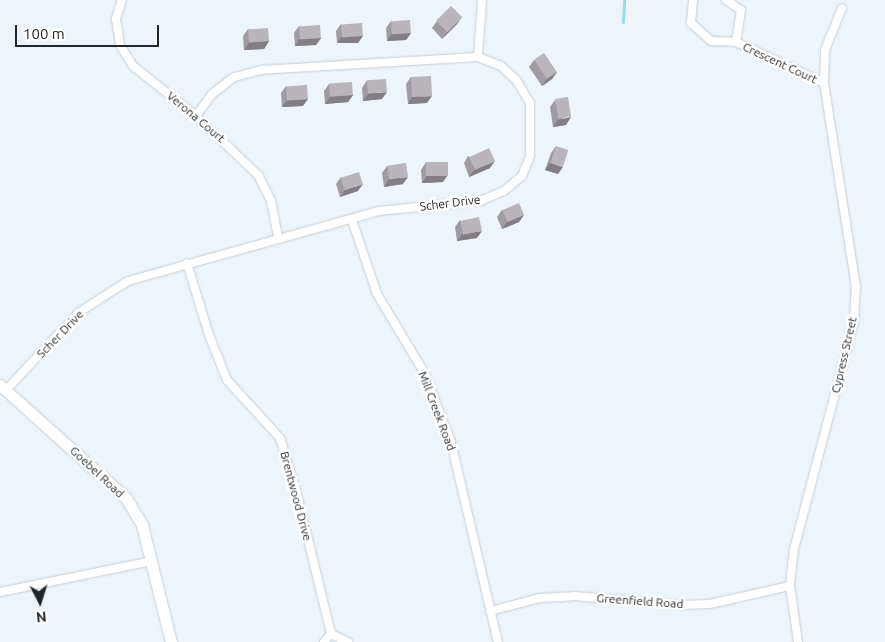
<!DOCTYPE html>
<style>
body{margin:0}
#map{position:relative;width:885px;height:642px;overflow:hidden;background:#edf5fb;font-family:Ubuntu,sans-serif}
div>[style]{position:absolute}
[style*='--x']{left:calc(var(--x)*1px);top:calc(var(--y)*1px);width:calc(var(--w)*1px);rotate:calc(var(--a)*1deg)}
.stream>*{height:3px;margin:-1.5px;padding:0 1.5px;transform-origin:1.5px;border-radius:1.5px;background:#94dee3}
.roads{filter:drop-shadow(0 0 1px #c6cdd4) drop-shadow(0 0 1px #c6cdd4)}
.street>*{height:8px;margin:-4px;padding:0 4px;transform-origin:4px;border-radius:4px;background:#fff}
.secondary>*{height:11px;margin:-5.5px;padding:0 5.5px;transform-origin:5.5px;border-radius:5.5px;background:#fff}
.wall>*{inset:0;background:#a09ba1}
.shaded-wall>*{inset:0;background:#827e83}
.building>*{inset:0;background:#bab4bb;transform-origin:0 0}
span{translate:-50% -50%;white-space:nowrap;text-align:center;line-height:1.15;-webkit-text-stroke:5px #fff;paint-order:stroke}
.street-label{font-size:12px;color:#232628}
.north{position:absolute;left:15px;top:577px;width:50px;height:50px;-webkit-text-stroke:4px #fff;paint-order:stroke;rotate:175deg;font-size:14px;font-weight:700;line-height:20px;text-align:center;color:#232628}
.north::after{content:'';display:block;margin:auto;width:18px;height:22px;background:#232628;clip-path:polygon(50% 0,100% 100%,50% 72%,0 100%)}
.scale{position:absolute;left:15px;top:25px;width:144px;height:22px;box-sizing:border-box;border:2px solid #232628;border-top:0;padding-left:6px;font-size:15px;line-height:18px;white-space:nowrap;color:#232628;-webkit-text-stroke:4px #fff;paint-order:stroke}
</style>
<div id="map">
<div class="stream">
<div style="--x:623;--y:22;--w:22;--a:-87"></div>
</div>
<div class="roads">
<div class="street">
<div style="--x:122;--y:0;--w:20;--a:108"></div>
<div style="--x:116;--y:19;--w:26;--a:81"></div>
<div style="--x:120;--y:45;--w:25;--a:58"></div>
<div style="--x:133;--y:66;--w:80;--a:38.4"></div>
<div style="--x:196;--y:116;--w:86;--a:43.6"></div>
<div style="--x:258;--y:175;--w:29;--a:63"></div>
<div style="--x:271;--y:201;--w:38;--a:79"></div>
<div style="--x:693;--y:0;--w:23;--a:95"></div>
<div style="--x:691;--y:23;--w:27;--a:42"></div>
<div style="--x:711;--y:41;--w:25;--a:2"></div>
<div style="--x:736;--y:42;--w:97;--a:25"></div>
<div style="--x:726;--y:0;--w:18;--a:34"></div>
<div style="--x:741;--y:10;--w:32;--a:99"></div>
<div style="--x:478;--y:57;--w:57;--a:-86"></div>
<div style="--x:352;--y:220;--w:78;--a:71.3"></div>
<div style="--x:377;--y:294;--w:93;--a:59"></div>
<div style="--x:425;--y:374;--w:73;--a:69.1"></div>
<div style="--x:451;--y:442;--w:205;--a:76.8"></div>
<div style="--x:187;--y:263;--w:75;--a:73"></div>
<div style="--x:209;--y:335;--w:48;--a:68.2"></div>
<div style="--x:227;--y:380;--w:79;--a:47.6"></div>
<div style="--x:280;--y:438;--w:54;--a:72.9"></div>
<div style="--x:296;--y:490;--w:148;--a:76.3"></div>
<div style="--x:7;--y:389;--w:104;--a:-46.9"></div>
<div style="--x:78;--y:313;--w:59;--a:-32.6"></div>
<div style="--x:128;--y:281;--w:260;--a:-15.6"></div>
<div style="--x:378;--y:211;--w:102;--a:-5.6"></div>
<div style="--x:480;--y:201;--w:26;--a:-23"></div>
<div style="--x:504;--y:191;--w:23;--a:-40"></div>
<div style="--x:522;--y:176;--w:22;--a:-68"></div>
<div style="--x:530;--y:156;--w:53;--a:-90"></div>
<div style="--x:530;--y:103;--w:27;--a:-121"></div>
<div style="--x:516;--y:80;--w:21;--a:-137"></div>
<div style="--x:501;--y:66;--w:25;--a:-159"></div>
<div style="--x:478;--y:57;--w:217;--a:176.6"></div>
<div style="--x:261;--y:70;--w:28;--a:165"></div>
<div style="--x:234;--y:77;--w:28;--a:142"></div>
<div style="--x:212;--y:94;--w:27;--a:126"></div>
<div style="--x:0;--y:592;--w:155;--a:-11.5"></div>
<div style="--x:490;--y:611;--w:52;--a:-14.6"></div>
<div style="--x:540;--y:598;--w:34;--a:-3"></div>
<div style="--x:574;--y:596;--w:107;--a:4.8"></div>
<div style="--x:681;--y:605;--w:29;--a:-2"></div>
<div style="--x:710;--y:604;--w:82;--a:-12.7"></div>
<div style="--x:331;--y:634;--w:19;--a:25"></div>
<div style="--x:324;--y:642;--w:11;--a:-49"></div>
<div style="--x:798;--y:642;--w:57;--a:-98.1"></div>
<div style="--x:790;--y:586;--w:37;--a:-84"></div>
<div style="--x:794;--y:549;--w:235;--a:-75.2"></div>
<div style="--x:854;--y:322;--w:35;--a:-87"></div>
<div style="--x:856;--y:287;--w:206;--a:-98.9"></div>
<div style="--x:824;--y:83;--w:33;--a:-88"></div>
<div style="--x:825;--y:50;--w:45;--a:-68"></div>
</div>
<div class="secondary">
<div style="--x:0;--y:385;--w:169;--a:41.9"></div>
<div style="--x:126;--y:498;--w:31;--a:59"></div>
<div style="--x:142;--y:525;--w:121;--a:76.1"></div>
</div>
</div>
<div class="wall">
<div style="clip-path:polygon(391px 21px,411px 33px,406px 40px,387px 41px,386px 28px)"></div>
<div style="clip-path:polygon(437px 21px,457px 24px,442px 39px,432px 28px)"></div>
<div style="clip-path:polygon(341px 24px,358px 43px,337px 43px,336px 31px)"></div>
<div style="clip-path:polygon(299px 26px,321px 38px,316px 45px,295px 46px,294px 33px)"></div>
<div style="clip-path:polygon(248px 29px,269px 41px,264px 49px,244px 50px,243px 36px)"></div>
<div style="clip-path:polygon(534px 60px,557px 72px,552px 79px,542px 86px,529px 67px)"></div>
<div style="clip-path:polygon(411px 77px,427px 103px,408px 104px,406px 84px)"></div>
<div style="clip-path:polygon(367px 80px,382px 99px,363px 101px,362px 88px)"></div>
<div style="clip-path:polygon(329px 84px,353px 95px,348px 102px,325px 104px,324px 91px)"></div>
<div style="clip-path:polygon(286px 86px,303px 106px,282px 107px,281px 93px)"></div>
<div style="clip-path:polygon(555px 100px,566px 125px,553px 127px,550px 107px)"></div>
<div style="clip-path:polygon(556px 146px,558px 174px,545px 170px,551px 153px)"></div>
<div style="clip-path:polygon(468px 156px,490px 168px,469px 177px,464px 163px)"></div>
<div style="clip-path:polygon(426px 162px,443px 182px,422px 183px,421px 170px)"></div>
<div style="clip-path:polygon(387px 166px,403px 184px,384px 187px,382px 173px)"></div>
<div style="clip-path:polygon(341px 177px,358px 191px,340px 197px,336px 184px)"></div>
<div style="clip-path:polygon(502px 210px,524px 215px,519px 222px,502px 229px,497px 217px)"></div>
<div style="clip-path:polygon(460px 220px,477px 238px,457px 241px,455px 227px)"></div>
</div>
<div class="shaded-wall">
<div style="clip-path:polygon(462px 17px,457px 24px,442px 39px,447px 32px)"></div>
<div style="clip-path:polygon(411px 33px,406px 40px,387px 41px,392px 34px)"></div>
<div style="clip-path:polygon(342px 36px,363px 36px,358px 43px,337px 43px)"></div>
<div style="clip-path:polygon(321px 38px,316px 45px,295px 46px,299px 39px)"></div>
<div style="clip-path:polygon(269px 41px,264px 49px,244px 50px,249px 43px)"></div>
<div style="clip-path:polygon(557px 72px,552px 79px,542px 86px,547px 79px)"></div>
<div style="clip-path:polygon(387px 92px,382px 99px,363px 101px,368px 94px)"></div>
<div style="clip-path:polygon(353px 95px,348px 102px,325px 104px,330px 97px)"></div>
<div style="clip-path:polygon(432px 96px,427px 103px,408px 104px,412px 97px)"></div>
<div style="clip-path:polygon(308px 99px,303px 106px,282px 107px,287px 100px)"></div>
<div style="clip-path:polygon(571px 117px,566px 125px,553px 127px,558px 120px)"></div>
<div style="clip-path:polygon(495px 161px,490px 168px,469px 177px,474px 170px)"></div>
<div style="clip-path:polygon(550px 163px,563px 167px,558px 174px,545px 170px)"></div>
<div style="clip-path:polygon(448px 175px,443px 182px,422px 183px,427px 176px)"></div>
<div style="clip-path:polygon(408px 177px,403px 184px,384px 187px,389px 179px)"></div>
<div style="clip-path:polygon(363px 184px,358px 191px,340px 197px,345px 190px)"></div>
<div style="clip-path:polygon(524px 215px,519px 222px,502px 229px,507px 222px)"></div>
<div style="clip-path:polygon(482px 231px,477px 238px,457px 241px,462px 234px)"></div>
</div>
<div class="building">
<div style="left:451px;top:6px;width:16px;height:21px;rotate:45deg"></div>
<div style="left:410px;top:20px;width:13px;height:19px;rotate:86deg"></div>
<div style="left:362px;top:23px;width:13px;height:21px;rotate:86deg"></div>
<div style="left:320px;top:25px;width:13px;height:21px;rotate:86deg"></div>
<div style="left:268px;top:28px;width:13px;height:20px;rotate:86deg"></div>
<div style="left:544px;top:53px;width:23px;height:12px;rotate:56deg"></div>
<div style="left:431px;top:76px;width:20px;height:20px;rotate:87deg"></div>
<div style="left:386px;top:79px;width:13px;height:19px;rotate:86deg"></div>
<div style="left:352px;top:82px;width:13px;height:23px;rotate:86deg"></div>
<div style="left:307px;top:85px;width:14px;height:21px;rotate:86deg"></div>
<div style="left:568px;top:97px;width:20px;height:13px;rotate:81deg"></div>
<div style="left:556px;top:146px;width:13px;height:18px;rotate:18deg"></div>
<div style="left:489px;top:148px;width:14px;height:22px;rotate:65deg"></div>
<div style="left:426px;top:162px;width:22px;height:14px"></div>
<div style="left:406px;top:163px;width:14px;height:19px;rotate:82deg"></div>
<div style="left:359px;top:172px;width:13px;height:19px;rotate:72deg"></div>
<div style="left:519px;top:203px;width:13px;height:18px;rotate:67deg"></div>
<div style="left:479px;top:217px;width:14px;height:19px;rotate:78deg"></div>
</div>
<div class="street-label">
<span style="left:780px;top:63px;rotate:25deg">Crescent Court</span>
<span style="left:196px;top:117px;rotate:40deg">Verona Court</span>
<span style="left:450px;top:203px;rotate:-7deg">Scher Drive</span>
<span style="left:60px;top:334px;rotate:-46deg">Scher Drive</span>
<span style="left:844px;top:355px;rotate:-77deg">Cypress Street</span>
<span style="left:437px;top:411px;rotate:69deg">Mill Creek Road</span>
<span style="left:97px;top:472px;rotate:43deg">Goebel Road</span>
<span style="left:296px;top:496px;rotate:75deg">Brentwood Drive</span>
<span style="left:640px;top:601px;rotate:4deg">Greenfield Road</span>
</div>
<div class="north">N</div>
<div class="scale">100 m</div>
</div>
